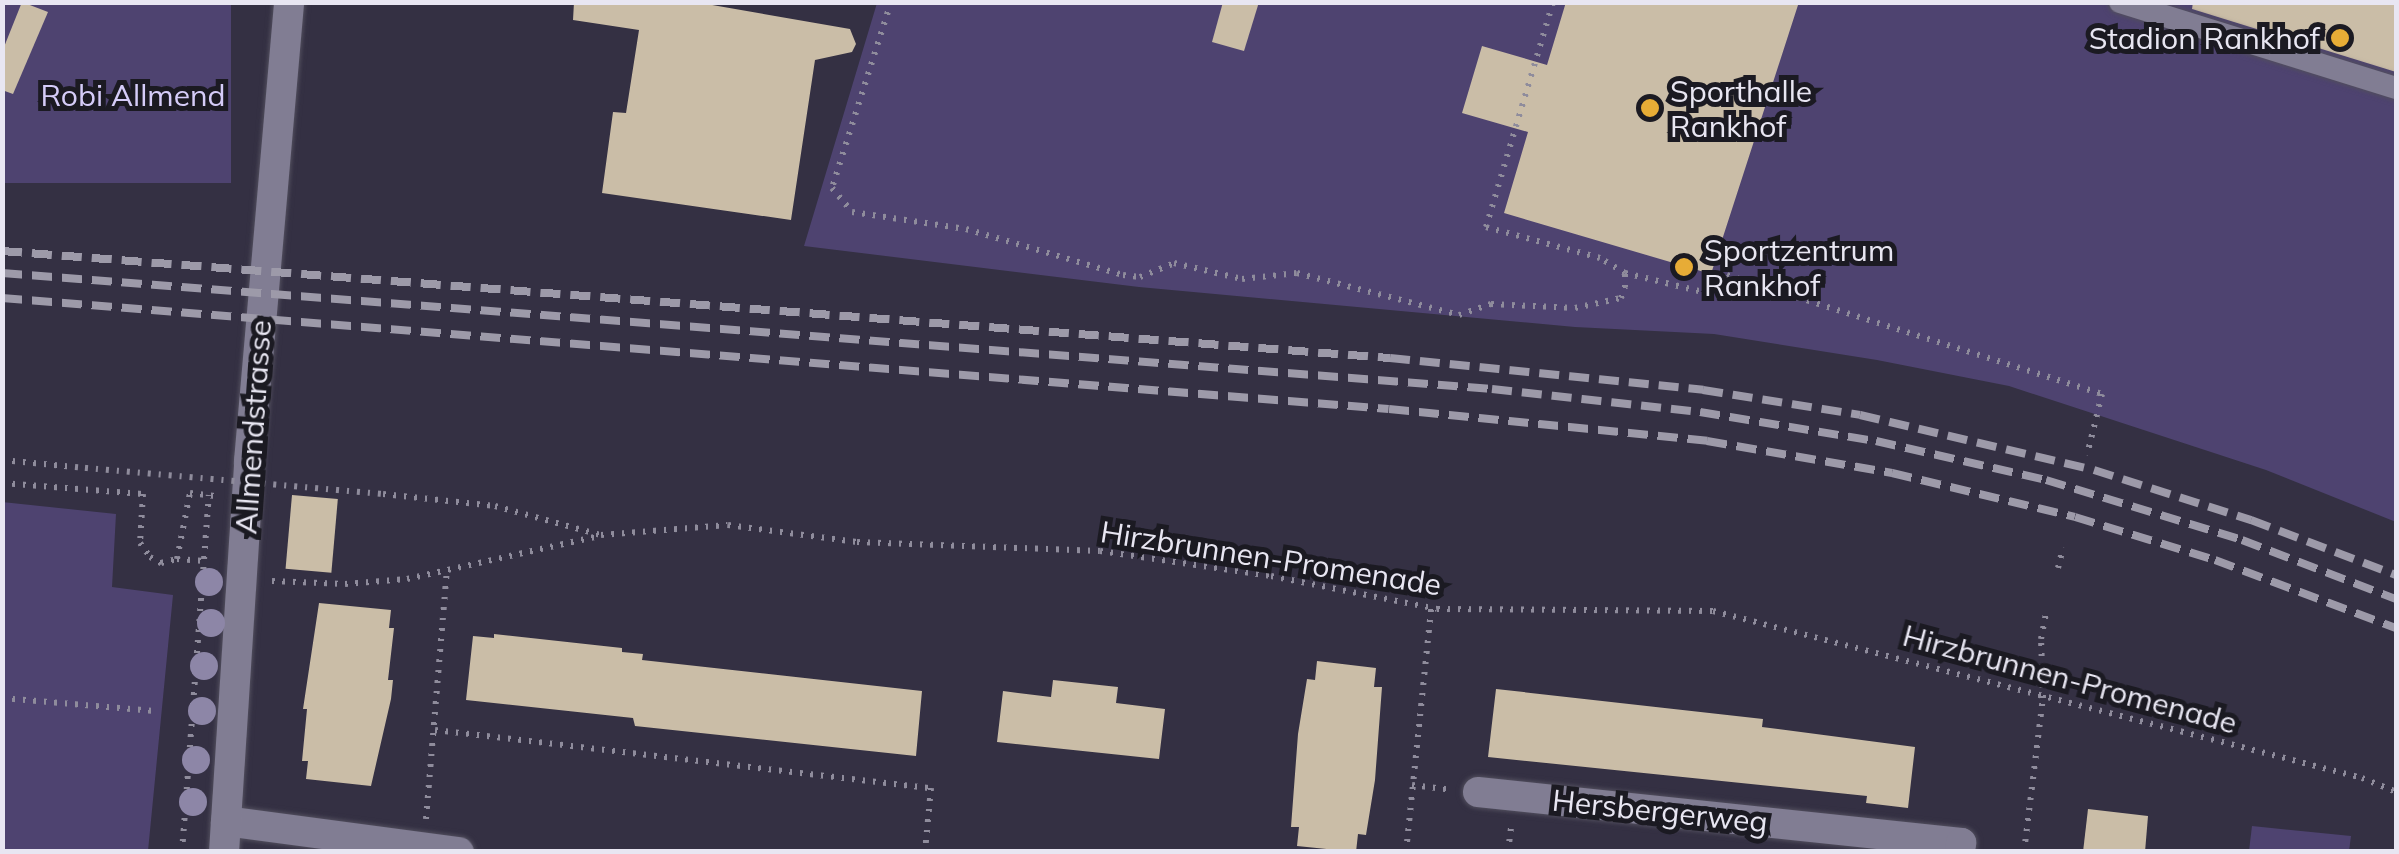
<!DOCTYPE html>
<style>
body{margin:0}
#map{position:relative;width:2399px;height:854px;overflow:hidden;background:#343043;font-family:Mulish,sans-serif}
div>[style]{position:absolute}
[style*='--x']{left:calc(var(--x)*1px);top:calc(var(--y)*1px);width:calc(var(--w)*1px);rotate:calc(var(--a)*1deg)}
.green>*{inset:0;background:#4e4370;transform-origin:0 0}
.building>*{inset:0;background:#cabda7;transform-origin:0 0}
.path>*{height:6px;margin-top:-3px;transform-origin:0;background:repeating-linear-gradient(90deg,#8f8c9c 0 2.5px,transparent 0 10.5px)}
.roads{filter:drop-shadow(0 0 2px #514e5d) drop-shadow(0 0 2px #514e5d)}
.service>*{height:22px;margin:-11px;padding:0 11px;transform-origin:11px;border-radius:11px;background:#817d93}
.minor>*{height:30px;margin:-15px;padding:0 15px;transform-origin:15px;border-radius:15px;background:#817d93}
.tertiary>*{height:30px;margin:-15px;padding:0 15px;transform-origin:15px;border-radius:15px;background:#817d93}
.rail>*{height:8px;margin-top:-4px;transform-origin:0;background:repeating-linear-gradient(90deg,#9d9aa9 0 20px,transparent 0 30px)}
.path-bridge>*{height:6px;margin-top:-3px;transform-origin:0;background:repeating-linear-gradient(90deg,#8f8c9c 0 2.5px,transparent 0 10.5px)}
.trees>*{width:28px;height:28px;margin:-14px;border-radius:50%;background:#8d86a7}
.dots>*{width:28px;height:28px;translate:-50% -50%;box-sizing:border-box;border:5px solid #1b1a22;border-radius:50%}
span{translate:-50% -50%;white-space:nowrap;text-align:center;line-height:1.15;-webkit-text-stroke:10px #1b1a22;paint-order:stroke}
.poi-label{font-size:30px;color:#e8e6f2}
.right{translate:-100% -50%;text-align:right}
.left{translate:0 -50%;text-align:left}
.park-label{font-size:30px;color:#d5ccf8}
.street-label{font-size:30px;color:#e8e6f2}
.frame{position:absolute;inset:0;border:5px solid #e8e6f2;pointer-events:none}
</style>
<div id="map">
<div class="green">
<div style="left:3px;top:3px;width:228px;height:180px"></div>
<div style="clip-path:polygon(877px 3px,2396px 3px,2396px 522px,2266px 470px,2009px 386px,1877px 360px,1714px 334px,1575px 327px,1139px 287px,804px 246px)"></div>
<div style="clip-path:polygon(2px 502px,116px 514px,112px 587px,173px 595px,148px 851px,3px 851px)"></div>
<div style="clip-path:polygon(2252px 826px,2351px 836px,2349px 851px,2249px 851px)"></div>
</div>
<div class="building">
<div style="clip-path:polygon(22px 2px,48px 12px,13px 94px,2px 90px,2px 52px)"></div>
<div style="clip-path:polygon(574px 2px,695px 2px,850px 29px,856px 44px,852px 52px,815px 60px,791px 220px,602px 193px,613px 112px,626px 113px,639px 30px,573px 20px)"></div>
<div style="clip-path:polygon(1223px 2px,1259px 2px,1244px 51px,1212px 42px)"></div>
<div style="clip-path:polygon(1566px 2px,1799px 2px,1711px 274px,1504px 213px,1528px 132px,1462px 113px,1482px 46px,1547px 65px)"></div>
<div style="clip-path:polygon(2193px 2px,2396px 2px,2396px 72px,2192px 9px)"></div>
<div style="left:292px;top:495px;width:46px;height:74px;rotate:5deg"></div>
<div style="clip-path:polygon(319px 603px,391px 610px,389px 628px,394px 628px,388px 680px,393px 680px,391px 699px,371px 786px,306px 779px,308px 761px,302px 761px,307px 709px,303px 709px)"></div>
<div style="clip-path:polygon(494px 634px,622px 648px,622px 652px,643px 654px,642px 660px,922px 691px,916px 756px,635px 726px,633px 718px,466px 700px,473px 636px,494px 638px)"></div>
<div style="clip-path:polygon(1317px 661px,1376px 668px,1374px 687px,1382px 687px,1375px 780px,1366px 835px,1358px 834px,1356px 852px,1297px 846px,1299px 827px,1291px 827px,1298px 734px,1307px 679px,1315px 680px)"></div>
<div style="clip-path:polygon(1053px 680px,1118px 687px,1116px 703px,1165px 709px,1159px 759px,997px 742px,1003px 691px,1051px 697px)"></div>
<div style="clip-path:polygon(1496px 689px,1763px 719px,1762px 727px,1915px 747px,1908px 808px,1866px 803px,1867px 796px,1488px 757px)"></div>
<div style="clip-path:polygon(2088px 809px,2148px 816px,2145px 852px,2083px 852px)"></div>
</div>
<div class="path">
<div style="--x:891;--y:2;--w:195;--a:107.6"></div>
<div style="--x:832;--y:188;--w:31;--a:50"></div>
<div style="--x:852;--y:212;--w:115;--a:8.5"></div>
<div style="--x:966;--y:229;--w:164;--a:16.3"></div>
<div style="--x:1123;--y:275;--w:17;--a:7"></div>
<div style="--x:1140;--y:277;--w:37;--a:-22"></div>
<div style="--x:1174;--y:263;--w:70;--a:13.2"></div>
<div style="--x:1242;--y:279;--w:55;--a:-6.2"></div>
<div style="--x:1297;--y:273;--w:167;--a:14.5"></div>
<div style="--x:1459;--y:315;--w:34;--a:-19"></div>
<div style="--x:1491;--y:304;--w:84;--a:2.7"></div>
<div style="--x:1575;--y:308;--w:47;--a:-12.3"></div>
<div style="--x:1621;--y:298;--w:12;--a:-70"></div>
<div style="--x:1625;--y:287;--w:14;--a:-90"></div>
<div style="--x:1625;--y:273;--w:29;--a:-149"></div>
<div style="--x:1600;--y:258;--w:118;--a:-164.8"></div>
<div style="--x:1486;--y:227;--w:235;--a:-73.4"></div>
<div style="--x:1625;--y:273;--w:97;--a:13.7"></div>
<div style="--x:1719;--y:296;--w:22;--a:-69"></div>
<div style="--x:1727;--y:275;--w:393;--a:17.6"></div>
<div style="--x:2102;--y:394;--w:63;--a:103.8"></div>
<div style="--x:2;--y:460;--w:73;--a:5.5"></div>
<div style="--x:2;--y:483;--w:141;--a:4.5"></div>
<div style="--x:143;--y:494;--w:49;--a:93.5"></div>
<div style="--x:140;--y:543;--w:17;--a:54"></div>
<div style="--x:150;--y:557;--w:13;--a:29"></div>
<div style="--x:161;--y:563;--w:16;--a:-14"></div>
<div style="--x:177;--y:559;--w:67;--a:-78.9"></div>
<div style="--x:190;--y:493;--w:25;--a:7"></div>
<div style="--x:383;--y:494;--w:113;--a:6.1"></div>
<div style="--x:495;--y:506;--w:110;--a:15.3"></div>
<div style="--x:601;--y:535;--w:127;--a:-4.5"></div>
<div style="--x:728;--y:525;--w:130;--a:7.5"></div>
<div style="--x:857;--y:542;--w:243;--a:2.1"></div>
<div style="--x:1100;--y:551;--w:173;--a:8.3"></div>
<div style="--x:1271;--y:576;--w:169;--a:11.2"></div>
<div style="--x:1437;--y:609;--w:276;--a:0.4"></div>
<div style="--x:1713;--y:611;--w:670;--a:14.43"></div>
<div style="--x:2362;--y:778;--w:37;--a:22"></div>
<div style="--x:177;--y:559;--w:28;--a:4"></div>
<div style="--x:2058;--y:568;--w:21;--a:-76"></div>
<div style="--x:272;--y:581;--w:73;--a:2.4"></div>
<div style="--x:345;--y:584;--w:62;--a:-4.6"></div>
<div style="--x:407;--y:579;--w:197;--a:-12.6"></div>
<div style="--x:2;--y:698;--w:153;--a:4.9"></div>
<div style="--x:435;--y:730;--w:499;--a:6.7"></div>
<div style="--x:931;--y:788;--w:64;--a:95.4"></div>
<div style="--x:1412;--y:785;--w:35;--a:7"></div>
<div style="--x:426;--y:819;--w:249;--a:-85.2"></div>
<div style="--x:182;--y:852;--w:358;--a:-85.7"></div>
<div style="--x:1406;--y:852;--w:245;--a:-84.1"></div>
<div style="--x:1508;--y:852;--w:26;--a:-83"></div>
<div style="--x:2024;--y:852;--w:155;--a:-83"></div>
<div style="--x:2043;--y:698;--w:59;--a:-91.9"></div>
<div style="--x:2041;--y:639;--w:25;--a:-79"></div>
</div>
<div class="roads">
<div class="service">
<div style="--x:2120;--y:2;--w:289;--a:17.3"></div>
</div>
<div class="minor">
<div style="--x:1478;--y:792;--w:486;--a:6"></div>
<div style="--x:1961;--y:843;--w:9;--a:96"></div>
<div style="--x:226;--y:821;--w:235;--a:7.6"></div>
</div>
<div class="tertiary">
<div style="--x:224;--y:852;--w:392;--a:-86.3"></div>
<div style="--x:249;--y:461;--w:461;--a:-85"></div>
</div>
</div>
<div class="rail">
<div style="--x:2;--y:251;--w:1392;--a:4.41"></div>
<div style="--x:1390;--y:358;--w:315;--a:5.8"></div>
<div style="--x:1703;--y:390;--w:159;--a:9"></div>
<div style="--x:1860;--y:415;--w:240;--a:13.2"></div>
<div style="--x:2094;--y:470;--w:165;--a:17.7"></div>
<div style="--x:2251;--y:520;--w:155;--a:20.8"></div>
<div style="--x:2;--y:273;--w:1495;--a:4.45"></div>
<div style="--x:1492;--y:389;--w:209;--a:6.3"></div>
<div style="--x:1700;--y:412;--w:178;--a:9.4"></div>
<div style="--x:1876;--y:441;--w:174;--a:12.9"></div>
<div style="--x:2046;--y:480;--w:205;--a:17"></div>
<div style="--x:2242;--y:540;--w:165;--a:21"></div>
<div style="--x:2;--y:298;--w:1391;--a:4.58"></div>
<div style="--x:1389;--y:409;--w:320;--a:5.7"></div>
<div style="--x:1707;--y:441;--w:188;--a:9.8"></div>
<div style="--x:1892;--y:473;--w:188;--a:13.5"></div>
<div style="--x:2075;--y:517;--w:146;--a:17.1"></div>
<div style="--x:2215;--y:560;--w:193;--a:20.6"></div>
</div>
<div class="path-bridge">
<div style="--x:75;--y:467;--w:309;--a:5"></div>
</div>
<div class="trees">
<div style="left:209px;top:582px"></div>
<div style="left:211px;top:623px"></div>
<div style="left:204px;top:666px"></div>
<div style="left:202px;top:711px"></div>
<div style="left:196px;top:760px"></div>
<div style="left:193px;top:802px"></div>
</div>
<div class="dots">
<div style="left:2340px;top:38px;background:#e7ac36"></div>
<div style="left:1650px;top:108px;background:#e7ac36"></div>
<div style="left:1684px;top:267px;background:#e7ac36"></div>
</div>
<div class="poi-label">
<span class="right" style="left:2320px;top:38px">Stadion Rankhof</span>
<span class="left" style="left:1670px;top:108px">Sporthalle<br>Rankhof</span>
<span class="left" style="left:1704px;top:267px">Sportzentrum<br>Rankhof</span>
</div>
<div class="park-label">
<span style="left:133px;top:95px">Robi Allmend</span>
</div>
<div class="street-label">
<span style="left:253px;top:427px;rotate:-86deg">Allmendstrasse</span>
<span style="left:1271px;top:558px;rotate:9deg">Hirzbrunnen-Promenade</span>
<span style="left:2070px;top:679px;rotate:15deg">Hirzbrunnen-Promenade</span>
<span style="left:1660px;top:811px;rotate:6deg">Hersbergerweg</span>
</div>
<div class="frame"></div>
</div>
